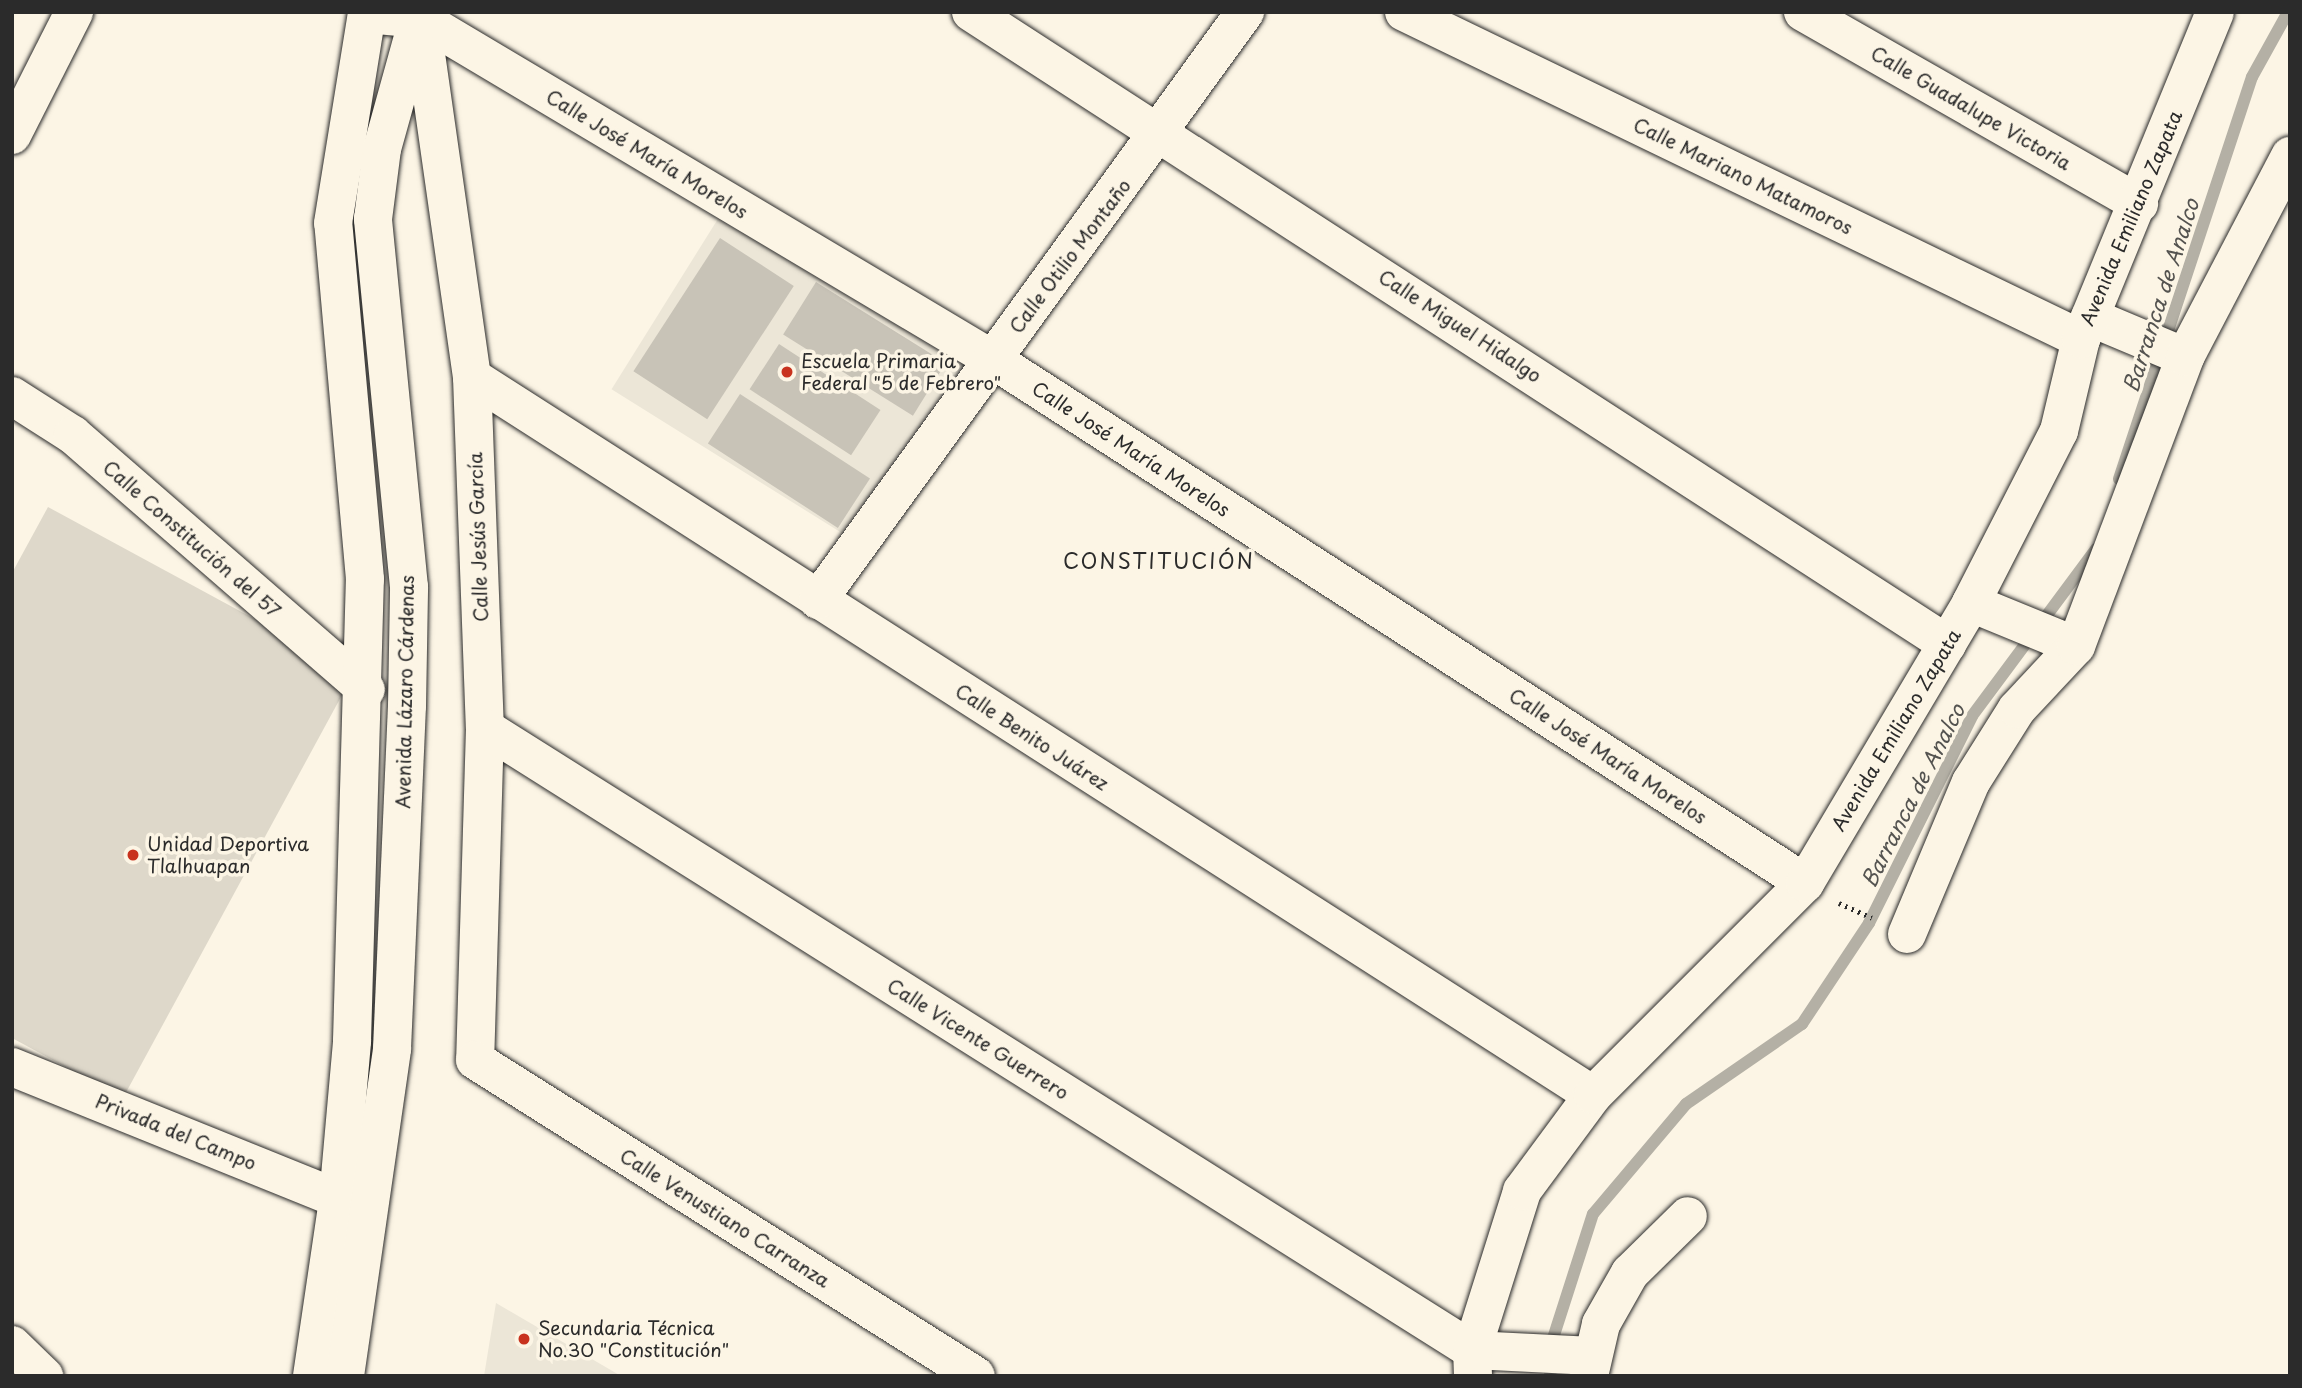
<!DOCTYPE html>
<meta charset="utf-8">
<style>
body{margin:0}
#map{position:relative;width:2302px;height:1388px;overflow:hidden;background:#fcf5e5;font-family:"Playpen Sans",sans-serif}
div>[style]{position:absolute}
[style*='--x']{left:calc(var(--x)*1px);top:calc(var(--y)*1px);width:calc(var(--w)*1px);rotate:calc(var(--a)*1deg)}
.built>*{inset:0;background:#ece6d7;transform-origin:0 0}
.green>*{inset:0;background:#ded8ca}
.stream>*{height:12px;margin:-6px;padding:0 6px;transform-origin:6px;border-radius:6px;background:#b4b0a5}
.building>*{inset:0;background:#c8c3b7;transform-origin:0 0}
.path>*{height:4.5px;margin-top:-2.25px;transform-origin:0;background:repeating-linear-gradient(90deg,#2b2b2b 0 2px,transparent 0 7px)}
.roads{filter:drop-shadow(0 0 2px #2b2b2b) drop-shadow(0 0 2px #2b2b2b)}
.minor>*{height:38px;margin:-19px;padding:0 19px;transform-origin:19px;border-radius:19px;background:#fcf5e5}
.major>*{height:38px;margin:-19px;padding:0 19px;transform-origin:19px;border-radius:19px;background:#fcf5e5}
.dots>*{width:19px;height:19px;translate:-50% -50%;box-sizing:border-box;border:4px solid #fcf5e5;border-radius:50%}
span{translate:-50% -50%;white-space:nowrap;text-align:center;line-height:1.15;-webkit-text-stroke:7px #fcf5e5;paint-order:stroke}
.street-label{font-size:19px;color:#2b2b2b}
.poi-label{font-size:19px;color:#2b2b2b}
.left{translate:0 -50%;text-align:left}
.water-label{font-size:21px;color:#545350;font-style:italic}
.neighbourhood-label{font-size:21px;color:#2b2b2b;letter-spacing:2px}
.frame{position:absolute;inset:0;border:14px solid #2b2b2b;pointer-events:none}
</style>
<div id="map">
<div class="built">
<div style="left:726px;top:206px;width:290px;height:216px;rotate:32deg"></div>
<div style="clip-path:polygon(496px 1303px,621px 1376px,484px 1376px)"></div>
</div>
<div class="green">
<div style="clip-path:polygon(48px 507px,354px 673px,123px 1098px,12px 1038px,12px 573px)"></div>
</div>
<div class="stream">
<div style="--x:2119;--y:479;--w:423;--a:-71.7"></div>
<div style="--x:2252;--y:77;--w:74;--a:-61"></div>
<div style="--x:1551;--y:1376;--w:19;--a:-102"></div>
<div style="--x:1547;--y:1357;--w:150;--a:-72.2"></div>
<div style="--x:1593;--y:1214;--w:144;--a:-49.8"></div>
<div style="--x:1686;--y:1104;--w:141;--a:-34.6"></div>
<div style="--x:1802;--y:1024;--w:121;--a:-56.4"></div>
<div style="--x:1869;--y:923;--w:231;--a:-63.5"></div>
<div style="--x:1972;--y:716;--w:208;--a:-53.4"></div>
</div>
<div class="building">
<div style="left:720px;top:238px;width:88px;height:159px;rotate:33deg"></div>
<div style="left:816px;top:282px;width:153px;height:62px;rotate:32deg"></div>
<div style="left:779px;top:344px;width:121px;height:54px;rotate:33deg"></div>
<div style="left:740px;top:394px;width:155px;height:59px;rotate:33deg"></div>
</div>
<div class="path">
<div style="--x:1839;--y:903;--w:36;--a:24"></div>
</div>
<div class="roads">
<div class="minor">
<div style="--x:971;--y:12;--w:1163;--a:32.92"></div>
<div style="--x:1404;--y:12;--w:752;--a:25.78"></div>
<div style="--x:1803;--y:12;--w:387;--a:29.7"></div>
<div style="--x:367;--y:14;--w:54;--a:5.3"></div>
<div style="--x:421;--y:19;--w:665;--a:30.77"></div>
<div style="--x:992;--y:359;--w:967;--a:32.8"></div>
<div style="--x:421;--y:19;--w:362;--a:81.9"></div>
<div style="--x:472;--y:377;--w:351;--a:87.9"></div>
<div style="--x:485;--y:728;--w:332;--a:91.7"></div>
<div style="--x:475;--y:1060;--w:592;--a:32.24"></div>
<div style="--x:12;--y:135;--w:138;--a:-63.2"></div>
<div style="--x:2090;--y:317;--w:103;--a:22.8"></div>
<div style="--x:472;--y:377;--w:1331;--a:32.64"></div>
<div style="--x:12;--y:396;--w:72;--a:32.6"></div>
<div style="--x:73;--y:435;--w:388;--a:41"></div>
<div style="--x:818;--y:600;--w:727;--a:-54.01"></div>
<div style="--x:1971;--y:603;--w:113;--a:22.3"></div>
<div style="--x:485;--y:728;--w:1167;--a:32.22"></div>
<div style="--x:1472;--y:1350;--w:121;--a:2.8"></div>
<div style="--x:1907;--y:934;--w:165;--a:-67.2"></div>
<div style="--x:1971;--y:782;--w:86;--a:-57.8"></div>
<div style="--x:2017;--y:709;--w:86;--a:-46.9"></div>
<div style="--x:2076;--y:646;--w:309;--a:-69.3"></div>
<div style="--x:2185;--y:357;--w:227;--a:-62.4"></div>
<div style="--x:12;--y:1067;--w:352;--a:22"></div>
<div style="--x:12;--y:1345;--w:45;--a:44.1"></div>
<div style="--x:1473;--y:1376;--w:26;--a:-92"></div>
<div style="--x:1472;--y:1350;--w:167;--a:-72.5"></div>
<div style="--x:1522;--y:1191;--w:119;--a:-53.5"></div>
<div style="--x:1593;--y:1095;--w:300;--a:-45"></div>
<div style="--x:1805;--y:883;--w:326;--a:-59.3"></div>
<div style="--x:1971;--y:603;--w:193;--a:-62.9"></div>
<div style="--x:2059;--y:431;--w:95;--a:-76.6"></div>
<div style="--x:2081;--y:339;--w:353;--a:-67.7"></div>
<div style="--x:1589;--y:1376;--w:53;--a:-77"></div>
<div style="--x:1601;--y:1324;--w:59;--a:-60.4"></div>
<div style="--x:1630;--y:1273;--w:81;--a:-44.5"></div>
</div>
<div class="major">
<div style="--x:312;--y:1376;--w:179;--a:-81.6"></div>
<div style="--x:338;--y:1199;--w:159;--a:-84.9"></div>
<div style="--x:352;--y:1041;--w:462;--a:-88.4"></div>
<div style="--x:365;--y:579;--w:357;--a:-95.1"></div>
<div style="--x:333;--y:223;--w:214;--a:-80.8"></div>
<div style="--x:345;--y:1376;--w:330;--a:-81.8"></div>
<div style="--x:392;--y:1049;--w:343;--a:-87.5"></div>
<div style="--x:407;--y:706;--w:119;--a:-89"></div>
<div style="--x:409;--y:587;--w:370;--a:-95.6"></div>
<div style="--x:373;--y:219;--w:71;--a:-82.7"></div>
<div style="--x:382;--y:149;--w:142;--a:-74.5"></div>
</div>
</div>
<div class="dots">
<div style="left:787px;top:372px;background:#c8321e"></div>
<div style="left:133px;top:855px;background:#c8321e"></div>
<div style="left:524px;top:1339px;background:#c8321e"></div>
</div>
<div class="street-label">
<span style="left:1971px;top:108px;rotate:30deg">Calle Guadalupe Victoria</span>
<span style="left:647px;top:154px;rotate:31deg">Calle José María Morelos</span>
<span style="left:1743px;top:176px;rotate:26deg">Calle Mariano Matamoros</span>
<span style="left:2131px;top:218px;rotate:-67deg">Avenida Emiliano Zapata</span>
<span style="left:1070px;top:256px;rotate:-53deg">Calle Otilio Montaño</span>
<span style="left:1460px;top:326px;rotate:33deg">Calle Miguel Hidalgo</span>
<span style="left:1131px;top:449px;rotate:33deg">Calle José María Morelos</span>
<span style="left:478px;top:537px;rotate:-92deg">Calle Jesús García</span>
<span style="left:192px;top:539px;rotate:41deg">Calle Constitución del 57</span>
<span style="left:405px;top:692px;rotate:-89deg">Avenida Lázaro Cárdenas</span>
<span style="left:1896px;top:730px;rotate:-59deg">Avenida Emiliano Zapata</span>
<span style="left:1032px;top:737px;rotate:33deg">Calle Benito Juárez</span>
<span style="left:1608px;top:756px;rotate:33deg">Calle José María Morelos</span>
<span style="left:978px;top:1039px;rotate:32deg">Calle Vicente Guerrero</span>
<span style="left:176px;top:1132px;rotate:22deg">Privada del Campo</span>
<span style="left:725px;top:1218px;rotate:32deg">Calle Venustiano Carranza</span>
</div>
<div class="poi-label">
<span class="left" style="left:801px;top:372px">Escuela Primaria<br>Federal "5 de Febrero"</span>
<span class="left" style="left:147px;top:855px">Unidad Deportiva<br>Tlalhuapan</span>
<span class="left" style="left:538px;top:1339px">Secundaria Técnica<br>No.30 "Constitución"</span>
</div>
<div class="water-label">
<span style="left:2160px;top:295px;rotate:-72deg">Barranca de Analco</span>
<span style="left:1912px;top:795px;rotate:-63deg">Barranca de Analco</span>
</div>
<div class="neighbourhood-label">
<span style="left:1159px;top:560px">CONSTITUCIÓN</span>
</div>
<div class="frame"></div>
</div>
